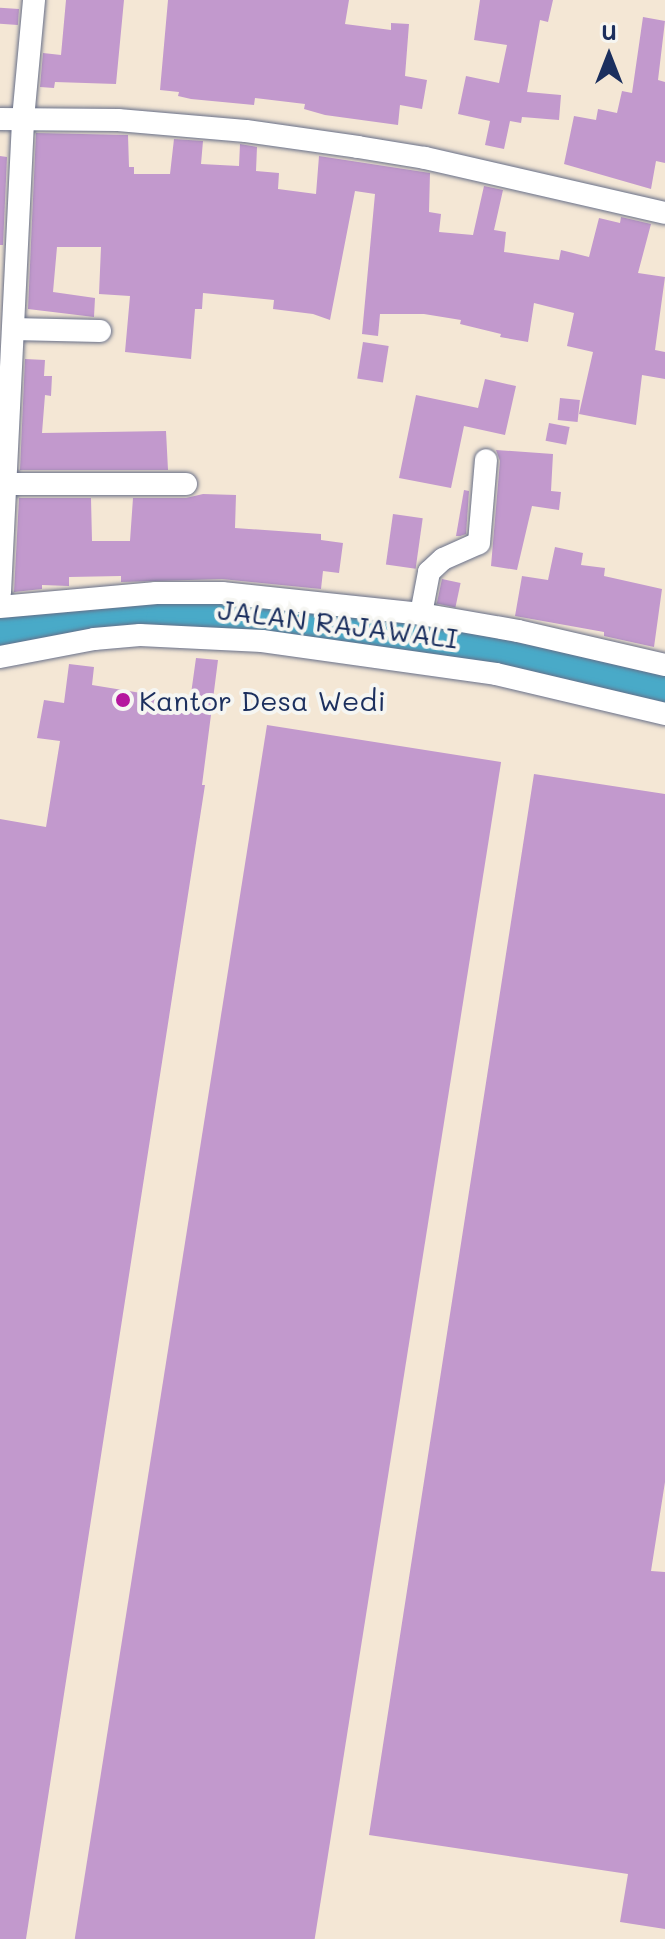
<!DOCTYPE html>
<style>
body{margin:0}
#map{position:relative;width:665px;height:1939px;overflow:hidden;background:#f4e7d5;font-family:Mali,sans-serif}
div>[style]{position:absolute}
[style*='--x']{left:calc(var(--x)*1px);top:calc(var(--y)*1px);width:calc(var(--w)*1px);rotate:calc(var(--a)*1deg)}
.river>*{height:38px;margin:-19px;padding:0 19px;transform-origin:19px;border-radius:19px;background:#49aac8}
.building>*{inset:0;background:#c299cd;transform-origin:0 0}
.roads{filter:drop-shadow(0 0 2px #676f88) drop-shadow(0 0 2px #676f88)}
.minor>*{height:22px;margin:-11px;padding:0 11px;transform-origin:11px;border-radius:11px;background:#fff}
.dots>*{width:22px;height:22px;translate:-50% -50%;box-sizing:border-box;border:4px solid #f6f6f2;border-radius:50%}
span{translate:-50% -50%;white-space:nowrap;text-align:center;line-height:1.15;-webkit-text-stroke:8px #f6f6f2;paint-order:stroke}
.street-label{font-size:28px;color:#1b2f5e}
.poi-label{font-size:28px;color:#1b2f5e}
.left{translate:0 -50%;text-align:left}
.north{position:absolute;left:569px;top:16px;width:80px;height:80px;-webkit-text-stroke:6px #f6f6f2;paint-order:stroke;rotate:0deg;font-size:22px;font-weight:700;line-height:32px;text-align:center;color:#1b2f5e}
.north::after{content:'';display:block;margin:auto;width:28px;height:36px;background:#1b2f5e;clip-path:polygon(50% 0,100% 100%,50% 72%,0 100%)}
</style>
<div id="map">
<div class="river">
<div style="--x:0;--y:635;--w:166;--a:-4.8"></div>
<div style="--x:165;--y:621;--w:129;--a:-0.9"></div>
<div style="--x:294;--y:619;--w:378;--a:10.8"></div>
</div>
<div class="building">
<div style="clip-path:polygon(66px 0,124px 0,116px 84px,55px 82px,54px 88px,40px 87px,43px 53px,61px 55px)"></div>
<div style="clip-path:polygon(168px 0,349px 0,345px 24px,391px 30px,391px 23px,409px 24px,405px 76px,427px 80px,422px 109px,400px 105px,398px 125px,325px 115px,304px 109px,305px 104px,255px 98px,254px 105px,191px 99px,178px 96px,179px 92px,160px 90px)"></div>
<div style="clip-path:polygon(480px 0,553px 0,548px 22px,540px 20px,527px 92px,561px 95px,559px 120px,522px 117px,521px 123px,510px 121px,504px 149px,485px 145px,490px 121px,458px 114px,466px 76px,499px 83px,507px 45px,474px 40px)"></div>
<div style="left:19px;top:9px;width:16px;height:19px;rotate:94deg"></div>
<div style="clip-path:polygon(643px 17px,665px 21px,658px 80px,665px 82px,665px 163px,656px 161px,651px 189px,564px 164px,574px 116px,596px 120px,598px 109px,617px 113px,622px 91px,632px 93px)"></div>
<div style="clip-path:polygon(36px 133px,128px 135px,129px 167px,134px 167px,134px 174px,170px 174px,174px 139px,203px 141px,201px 164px,239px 166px,240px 144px,257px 147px,256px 171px,279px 173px,278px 189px,316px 194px,319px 156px,430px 173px,429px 212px,441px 214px,439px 232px,473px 235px,484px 186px,503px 190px,494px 230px,506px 232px,504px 252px,559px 260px,561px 250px,589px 257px,599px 218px,620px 223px,621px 217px,651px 224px,638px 273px,665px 277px,655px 350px,665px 352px,665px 379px,642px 375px,636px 425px,579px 414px,593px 352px,567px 346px,574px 313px,534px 303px,528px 342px,500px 337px,501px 334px,460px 324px,461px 320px,424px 314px,380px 314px,378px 336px,362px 334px,375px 194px,355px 191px,330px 320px,313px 314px,273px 309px,274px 300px,203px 293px,202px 309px,195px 309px,191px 359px,125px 352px,130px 296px,99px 294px,101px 247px,57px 247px,53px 292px,95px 298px,94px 317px,28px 309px)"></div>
<div style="clip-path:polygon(0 156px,7px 157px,3px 245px,0 245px)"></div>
<div style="left:363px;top:342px;width:26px;height:37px;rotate:9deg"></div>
<div style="clip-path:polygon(25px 359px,45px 360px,44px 376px,52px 376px,51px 396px,45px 395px,42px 433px,166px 431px,168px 470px,20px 470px)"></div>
<div style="clip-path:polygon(485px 379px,516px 386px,505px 435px,464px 426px,451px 488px,399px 478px,416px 395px,478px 408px)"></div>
<div style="left:560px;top:398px;width:20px;height:22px;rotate:6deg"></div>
<div style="left:549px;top:423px;width:21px;height:18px;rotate:11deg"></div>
<div style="clip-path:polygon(496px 450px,553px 454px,551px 491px,561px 492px,559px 510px,532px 506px,517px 570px,491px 566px,500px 461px)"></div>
<div style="clip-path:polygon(464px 490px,469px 491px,466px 534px,460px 536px,456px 536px)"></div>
<div style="clip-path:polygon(203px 494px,236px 495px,235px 528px,321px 534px,321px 540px,343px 543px,339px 573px,323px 571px,321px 589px,222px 579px,121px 582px,121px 576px,69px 577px,69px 586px,42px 585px,42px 589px,14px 592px,19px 498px,91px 498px,92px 541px,130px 541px,133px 498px,186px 498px)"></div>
<div style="left:393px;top:514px;width:30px;height:51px;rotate:8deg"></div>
<div style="clip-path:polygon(555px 547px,583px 553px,581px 565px,605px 568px,604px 576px,662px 589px,654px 647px,604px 636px,604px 632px,515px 616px,522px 576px,548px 580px)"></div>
<div style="left:442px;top:579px;width:19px;height:25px;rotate:12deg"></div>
<div style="clip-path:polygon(196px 658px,218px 660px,202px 785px,205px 785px,26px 1939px,0 1939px,0 819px,46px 827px,60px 741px,37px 738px,44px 700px,64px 703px,69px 664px,94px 667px,92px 685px,190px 701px)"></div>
<div style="left:267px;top:725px;width:237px;height:1229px;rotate:9deg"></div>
<div style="clip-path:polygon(534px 774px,665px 794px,665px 1482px,651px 1571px,665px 1572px,665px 1929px,620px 1922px,628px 1874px,369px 1835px)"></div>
</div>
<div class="roads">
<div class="minor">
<div style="--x:0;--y:119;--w:118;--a:0.5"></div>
<div style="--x:118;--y:120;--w:128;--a:4.9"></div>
<div style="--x:246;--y:131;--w:113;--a:8.1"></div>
<div style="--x:358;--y:147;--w:68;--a:9.3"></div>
<div style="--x:425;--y:158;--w:246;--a:12.9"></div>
<div style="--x:13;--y:329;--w:87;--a:1.3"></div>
<div style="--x:5;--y:484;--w:181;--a:0"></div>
<div style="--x:0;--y:592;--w:474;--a:-87.2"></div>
<div style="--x:23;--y:119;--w:120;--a:-84.7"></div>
<div style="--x:0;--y:607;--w:157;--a:-5.1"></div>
<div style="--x:156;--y:593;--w:66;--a:0"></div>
<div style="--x:222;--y:593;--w:200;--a:6"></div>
<div style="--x:421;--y:614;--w:98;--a:9.9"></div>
<div style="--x:518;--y:631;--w:151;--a:13"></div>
<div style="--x:421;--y:614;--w:43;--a:-79.2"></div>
<div style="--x:429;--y:572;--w:19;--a:-43"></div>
<div style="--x:443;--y:559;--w:39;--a:-24"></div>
<div style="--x:479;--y:543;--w:83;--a:-85.2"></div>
<div style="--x:0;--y:657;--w:96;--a:-10.8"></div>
<div style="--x:94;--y:639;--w:46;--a:-5"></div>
<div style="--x:140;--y:635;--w:122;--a:2.8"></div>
<div style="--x:262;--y:641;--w:236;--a:8"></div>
<div style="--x:496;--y:674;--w:174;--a:13.3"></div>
</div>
</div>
<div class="dots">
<div style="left:123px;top:700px;background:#b5179e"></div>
</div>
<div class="street-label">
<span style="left:338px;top:623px;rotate:7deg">JALAN RAJAWALI</span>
</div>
<div class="poi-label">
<span class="left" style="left:139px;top:700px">Kantor Desa Wedi</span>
</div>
<div class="north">U</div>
</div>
